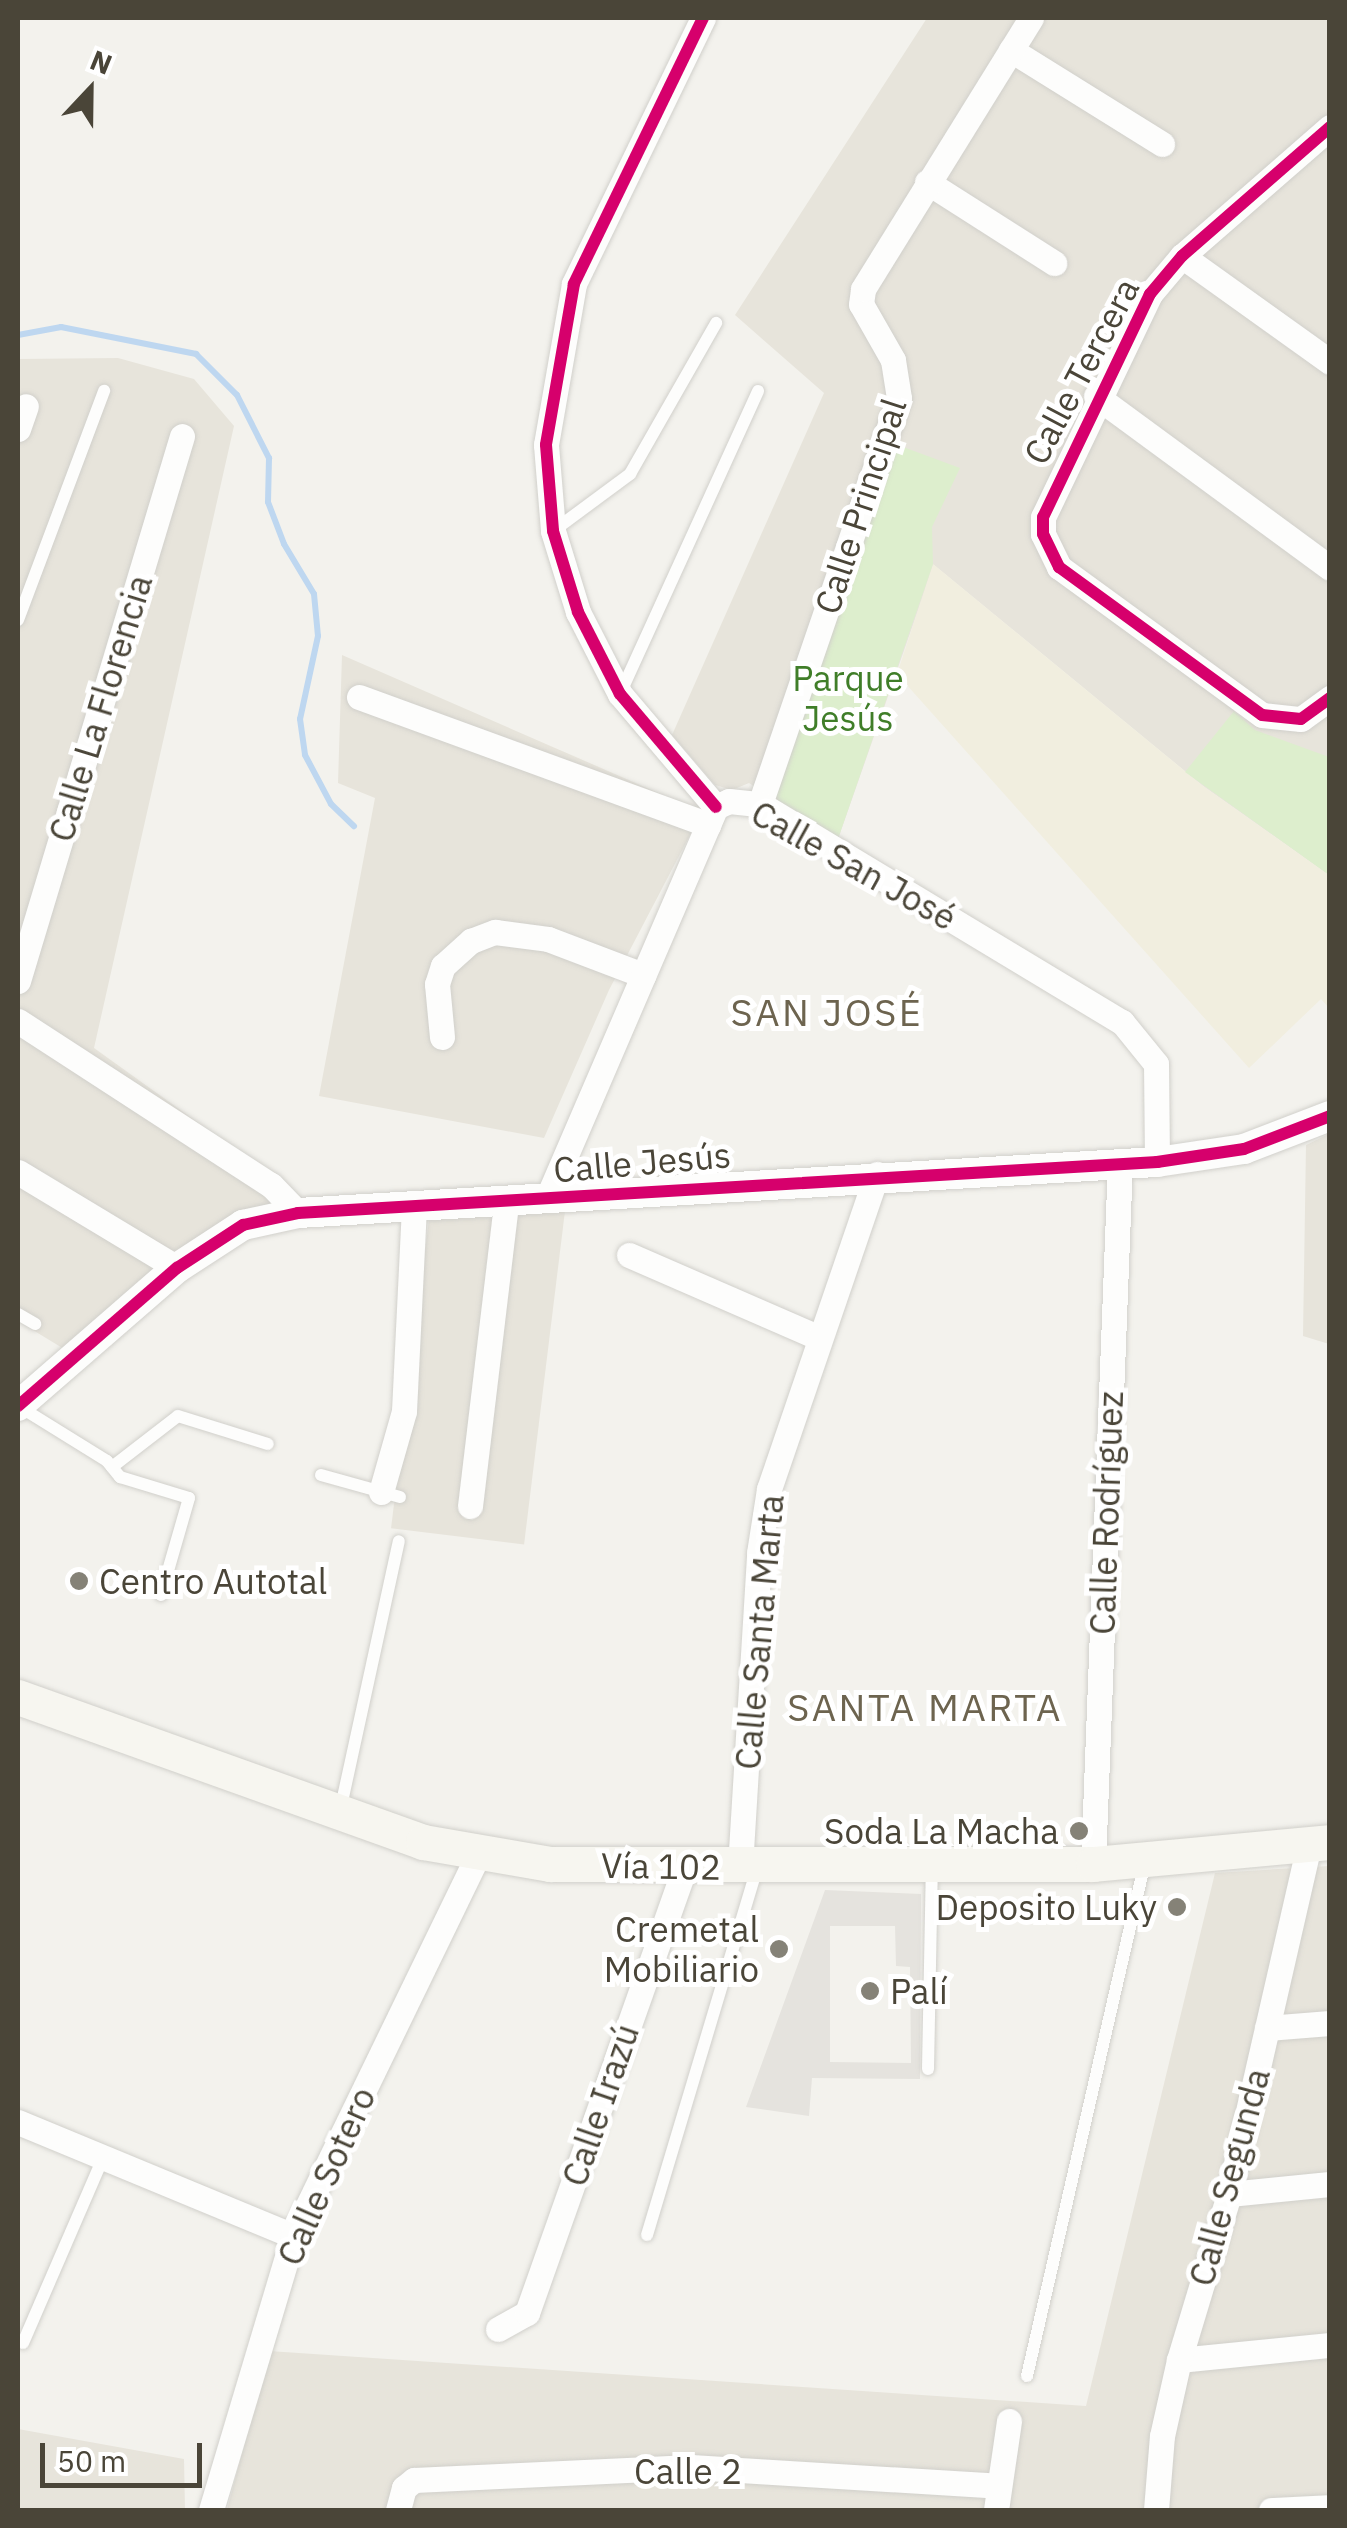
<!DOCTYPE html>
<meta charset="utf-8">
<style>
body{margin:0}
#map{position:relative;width:1347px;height:2528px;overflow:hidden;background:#f3f2ed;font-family:"IBM Plex Sans",sans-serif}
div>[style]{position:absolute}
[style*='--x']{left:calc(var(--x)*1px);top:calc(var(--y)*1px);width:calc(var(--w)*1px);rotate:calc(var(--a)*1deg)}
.residential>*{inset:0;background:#e7e4db;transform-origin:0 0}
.education>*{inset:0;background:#f1eedf}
.green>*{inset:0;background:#ddeecd}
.parking>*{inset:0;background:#e5e3de}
.stream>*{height:6px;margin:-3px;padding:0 3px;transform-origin:3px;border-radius:3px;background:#bed7f0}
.roads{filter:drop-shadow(0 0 2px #d1d0cb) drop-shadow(0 0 2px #d1d0cb)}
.service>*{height:12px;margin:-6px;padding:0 6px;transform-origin:6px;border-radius:6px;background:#fdfdfc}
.minor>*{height:25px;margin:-12.5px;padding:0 12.5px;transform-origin:12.5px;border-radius:12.5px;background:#fdfdfc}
.tertiary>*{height:30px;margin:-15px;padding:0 15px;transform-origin:15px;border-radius:15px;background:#fdfdfc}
.secondary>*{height:35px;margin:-17.5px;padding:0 17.5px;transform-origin:17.5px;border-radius:17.5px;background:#f7f6f0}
.cycleway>*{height:12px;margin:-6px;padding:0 6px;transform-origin:6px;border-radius:6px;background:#d6006c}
.dots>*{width:28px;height:28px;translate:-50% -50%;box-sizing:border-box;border:5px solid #fff;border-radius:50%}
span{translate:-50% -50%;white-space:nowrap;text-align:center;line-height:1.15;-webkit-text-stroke:10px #fff;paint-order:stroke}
.street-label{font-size:35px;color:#4a4538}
.park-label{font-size:35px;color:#407e29}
.poi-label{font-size:35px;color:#4a4538}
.left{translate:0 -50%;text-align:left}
.right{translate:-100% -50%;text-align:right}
.neighbourhood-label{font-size:38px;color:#6d644f;letter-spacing:2.5px}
.frame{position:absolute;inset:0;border:20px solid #4a4538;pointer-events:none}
.north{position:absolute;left:40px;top:40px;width:100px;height:100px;-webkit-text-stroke:8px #fff;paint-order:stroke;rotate:22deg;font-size:28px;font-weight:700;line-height:40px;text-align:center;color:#4a4538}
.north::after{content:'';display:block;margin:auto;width:35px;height:45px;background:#4a4538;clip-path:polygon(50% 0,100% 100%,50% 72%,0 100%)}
.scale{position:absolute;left:40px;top:2443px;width:162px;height:45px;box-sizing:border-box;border:5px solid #4a4538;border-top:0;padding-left:12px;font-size:30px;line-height:35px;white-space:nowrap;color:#4a4538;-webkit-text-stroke:8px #fff;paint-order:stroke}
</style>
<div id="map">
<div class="residential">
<div style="clip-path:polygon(927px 18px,1329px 18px,1329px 875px,1203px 786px,934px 565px,838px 839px,749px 783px,732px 790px,715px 785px,672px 735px,824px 393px,735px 315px)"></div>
<div style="clip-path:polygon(118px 358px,194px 379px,234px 426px,94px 1048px,303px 1198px,69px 1352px,18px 1321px,18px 359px)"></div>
<div style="clip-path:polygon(342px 655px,702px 812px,609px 990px,544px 1138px,319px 1096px,375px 798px,338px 783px)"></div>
<div style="clip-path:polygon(1329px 1134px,1329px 1344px,1303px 1336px,1306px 1145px)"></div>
<div style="left:565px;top:1211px;width:336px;height:134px;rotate:97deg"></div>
<div style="clip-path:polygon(1329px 1866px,1329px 2510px,227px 2510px,269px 2351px,1086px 2406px,1215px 1873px)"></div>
<div style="clip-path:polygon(18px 2429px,184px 2459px,185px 2510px,18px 2510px)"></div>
</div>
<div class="education">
<div style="clip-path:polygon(933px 564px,1203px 786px,1329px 875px,1329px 1008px,1321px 999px,1249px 1068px,897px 674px)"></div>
</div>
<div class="green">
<div style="clip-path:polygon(895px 444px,960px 468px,932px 527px,933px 564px,838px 839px,775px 799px,776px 789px)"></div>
<div style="clip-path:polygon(1234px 711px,1255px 730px,1329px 757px,1329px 875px,1185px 772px)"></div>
</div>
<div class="parking">
<div style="clip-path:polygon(evenodd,825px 1890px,921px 1894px,920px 2079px,812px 2078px,809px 2116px,746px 2107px,825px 1890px,830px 1926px,895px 1926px,896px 1966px,910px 1967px,911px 2063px,830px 2062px,830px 1926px)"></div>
</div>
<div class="stream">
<div style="--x:18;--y:335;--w:44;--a:-10.5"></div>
<div style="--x:61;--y:327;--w:138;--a:11.3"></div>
<div style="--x:196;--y:354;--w:58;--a:45"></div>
<div style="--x:237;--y:395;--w:71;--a:63.1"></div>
<div style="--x:269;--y:458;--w:44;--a:91.3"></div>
<div style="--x:268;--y:502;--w:45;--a:69.1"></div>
<div style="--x:284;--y:544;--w:58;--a:59"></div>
<div style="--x:314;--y:594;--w:42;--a:84.6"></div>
<div style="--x:318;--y:636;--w:85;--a:102.2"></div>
<div style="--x:300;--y:719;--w:36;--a:82"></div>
<div style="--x:305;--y:755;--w:55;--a:62"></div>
<div style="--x:331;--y:804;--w:32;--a:44"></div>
</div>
<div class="roads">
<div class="service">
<div style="--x:553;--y:531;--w:96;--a:-36.5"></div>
<div style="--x:630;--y:474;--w:174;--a:-60.3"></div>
<div style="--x:18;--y:620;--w:245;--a:-69.4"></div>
<div style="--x:620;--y:694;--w:333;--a:-65.5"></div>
<div style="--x:18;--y:1314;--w:20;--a:30"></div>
<div style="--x:20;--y:1407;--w:102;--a:31.8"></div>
<div style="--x:107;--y:1461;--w:21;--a:51"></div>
<div style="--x:120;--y:1477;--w:72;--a:16.9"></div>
<div style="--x:189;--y:1498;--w:101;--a:106.1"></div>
<div style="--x:112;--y:1467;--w:83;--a:-37.7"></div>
<div style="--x:178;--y:1416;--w:94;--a:17.3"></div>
<div style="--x:321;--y:1475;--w:82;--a:15.6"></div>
<div style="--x:340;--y:1811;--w:276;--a:-77.7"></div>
<div style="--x:928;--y:2069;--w:201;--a:-88.9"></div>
<div style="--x:647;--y:2235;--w:382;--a:-73.3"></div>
<div style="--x:23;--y:2343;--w:202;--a:-66.6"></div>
<div style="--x:1027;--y:2376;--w:527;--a:-77.07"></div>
</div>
<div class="minor">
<div style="--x:703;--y:18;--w:296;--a:115.9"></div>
<div style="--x:574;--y:284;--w:163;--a:99.9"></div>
<div style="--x:546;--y:445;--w:86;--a:85.3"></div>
<div style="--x:553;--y:531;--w:85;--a:72.8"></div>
<div style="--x:578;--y:612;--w:92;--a:62.9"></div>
<div style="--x:620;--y:694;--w:148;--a:49.7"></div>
<div style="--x:1011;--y:50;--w:178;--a:31.9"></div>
<div style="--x:1330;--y:127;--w:196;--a:138.9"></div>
<div style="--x:1182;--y:256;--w:50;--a:130.1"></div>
<div style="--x:1150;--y:294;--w:247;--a:115.6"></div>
<div style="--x:1043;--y:517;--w:17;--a:90"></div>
<div style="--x:1043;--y:534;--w:37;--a:64"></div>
<div style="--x:1059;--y:567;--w:251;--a:36.1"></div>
<div style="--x:1262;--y:715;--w:39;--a:6"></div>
<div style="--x:1301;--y:719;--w:36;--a:-36"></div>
<div style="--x:927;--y:182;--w:151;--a:32.5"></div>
<div style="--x:1182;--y:256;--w:182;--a:35.6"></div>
<div style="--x:1096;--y:396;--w:290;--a:36.3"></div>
<div style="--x:18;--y:429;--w:24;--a:-71"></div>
<div style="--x:359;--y:697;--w:372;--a:20.1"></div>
<div style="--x:760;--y:804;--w:429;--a:-71.1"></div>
<div style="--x:899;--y:398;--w:38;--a:-99"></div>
<div style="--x:893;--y:360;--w:64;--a:-119.7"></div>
<div style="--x:861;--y:304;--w:15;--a:-82"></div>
<div style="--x:863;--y:289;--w:319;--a:-58.2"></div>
<div style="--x:18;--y:981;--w:569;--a:-73.25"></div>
<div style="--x:18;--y:1021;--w:302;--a:33"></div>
<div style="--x:271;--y:1185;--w:39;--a:46"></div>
<div style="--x:442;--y:1037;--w:53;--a:-95.4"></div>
<div style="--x:437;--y:984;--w:19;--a:-72"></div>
<div style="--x:443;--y:966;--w:38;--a:-42"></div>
<div style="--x:471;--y:941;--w:26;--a:-21"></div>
<div style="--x:495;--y:932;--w:53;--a:7.5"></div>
<div style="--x:548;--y:939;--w:102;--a:20.8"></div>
<div style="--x:18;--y:1172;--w:186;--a:31.1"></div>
<div style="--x:547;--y:1199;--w:427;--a:-66.7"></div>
<div style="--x:716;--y:807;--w:14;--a:-25"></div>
<div style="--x:729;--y:801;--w:31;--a:6"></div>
<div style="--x:760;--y:804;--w:423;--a:31.1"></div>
<div style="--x:1122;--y:1022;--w:54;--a:51"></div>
<div style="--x:1156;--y:1064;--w:98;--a:89.4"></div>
<div style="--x:629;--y:1255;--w:208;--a:23.5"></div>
<div style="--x:381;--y:1492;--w:84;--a:-74.1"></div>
<div style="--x:404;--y:1411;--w:204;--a:-87.2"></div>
<div style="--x:470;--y:1506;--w:304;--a:-83.2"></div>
<div style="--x:1093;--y:1864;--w:703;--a:-87.8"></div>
<div style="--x:740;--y:1867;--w:315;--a:-86.5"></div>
<div style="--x:759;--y:1553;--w:65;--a:-81.1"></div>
<div style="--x:769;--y:1489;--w:333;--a:-71.1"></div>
<div style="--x:1267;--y:2028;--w:63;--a:-4.5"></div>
<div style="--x:18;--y:2122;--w:298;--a:22.5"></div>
<div style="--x:1229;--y:2194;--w:101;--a:-5.7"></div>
<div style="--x:498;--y:2329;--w:33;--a:-29"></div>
<div style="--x:527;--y:2313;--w:474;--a:-70.5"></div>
<div style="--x:1179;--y:2360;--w:152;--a:-5.7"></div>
<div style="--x:211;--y:2510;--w:286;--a:-73.3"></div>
<div style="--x:293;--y:2236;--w:424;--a:-64.1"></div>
<div style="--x:398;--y:2510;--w:23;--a:-75"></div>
<div style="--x:404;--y:2488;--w:13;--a:-39"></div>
<div style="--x:414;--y:2480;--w:277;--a:-2.7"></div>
<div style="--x:691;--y:2467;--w:308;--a:3.5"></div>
<div style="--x:996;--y:2510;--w:90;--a:-81.7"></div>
<div style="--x:1156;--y:2510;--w:74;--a:-85.4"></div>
<div style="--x:1162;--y:2436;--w:78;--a:-77.4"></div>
<div style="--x:1179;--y:2360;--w:173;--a:-73.2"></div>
<div style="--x:1229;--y:2194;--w:359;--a:-77.1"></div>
<div style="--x:1271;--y:2510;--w:59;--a:-2.9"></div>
</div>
<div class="tertiary">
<div style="--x:18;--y:1406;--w:211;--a:-41"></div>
<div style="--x:177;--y:1268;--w:79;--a:-33.1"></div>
<div style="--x:243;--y:1225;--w:56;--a:-12.3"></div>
<div style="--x:298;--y:1213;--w:861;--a:-3.4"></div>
<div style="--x:1157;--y:1162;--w:88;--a:-8.5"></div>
<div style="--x:1244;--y:1149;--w:92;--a:-21"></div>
</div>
<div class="secondary">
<div style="--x:18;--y:1697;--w:430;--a:19.7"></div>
<div style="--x:423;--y:1842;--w:129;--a:9.8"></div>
<div style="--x:550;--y:1864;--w:543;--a:0"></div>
<div style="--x:1093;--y:1864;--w:238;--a:-5.3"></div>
</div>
</div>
<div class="cycleway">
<div style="--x:703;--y:18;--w:296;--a:115.9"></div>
<div style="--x:574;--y:284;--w:163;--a:99.9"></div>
<div style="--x:546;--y:445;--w:86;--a:85.3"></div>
<div style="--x:553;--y:531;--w:85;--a:72.8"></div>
<div style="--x:578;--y:612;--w:92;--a:62.9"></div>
<div style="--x:620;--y:694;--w:148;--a:49.7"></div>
<div style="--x:1330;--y:127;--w:196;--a:138.9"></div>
<div style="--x:1182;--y:256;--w:50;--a:130.1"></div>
<div style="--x:1150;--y:294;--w:247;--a:115.6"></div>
<div style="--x:1043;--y:517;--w:17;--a:90"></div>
<div style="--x:1043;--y:534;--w:37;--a:64"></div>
<div style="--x:1059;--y:567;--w:251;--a:36.1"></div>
<div style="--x:1262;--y:715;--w:39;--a:6"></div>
<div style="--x:1301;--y:719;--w:36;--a:-36"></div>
<div style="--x:18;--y:1406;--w:211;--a:-41"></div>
<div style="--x:177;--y:1268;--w:79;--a:-33.1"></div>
<div style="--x:243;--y:1225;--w:56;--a:-12.3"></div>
<div style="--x:298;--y:1213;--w:861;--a:-3.4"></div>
<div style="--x:1157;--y:1162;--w:88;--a:-8.5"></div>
<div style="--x:1244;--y:1149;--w:92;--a:-21"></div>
</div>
<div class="dots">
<div style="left:79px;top:1581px;background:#858277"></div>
<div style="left:1079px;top:1831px;background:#858277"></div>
<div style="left:1177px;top:1907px;background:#858277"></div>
<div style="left:779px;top:1949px;background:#858277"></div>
<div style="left:870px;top:1991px;background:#858277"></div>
</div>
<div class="street-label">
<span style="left:1081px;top:371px;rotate:-62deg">Calle Tercera</span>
<span style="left:860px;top:506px;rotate:-72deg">Calle Principal</span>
<span style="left:100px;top:708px;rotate:-73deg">Calle La Florencia</span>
<span style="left:854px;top:865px;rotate:29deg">Calle San José</span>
<span style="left:642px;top:1162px;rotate:-5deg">Calle Jesús</span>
<span style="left:1106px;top:1513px;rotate:-88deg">Calle Rodríguez</span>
<span style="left:759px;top:1632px;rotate:-85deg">Calle Santa Marta</span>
<span style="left:661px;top:1866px;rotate:1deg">Vía 102</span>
<span style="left:600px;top:2105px;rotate:-71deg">Calle Irazú</span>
<span style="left:326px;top:2176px;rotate:-66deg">Calle Sotero</span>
<span style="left:1229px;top:2177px;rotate:-75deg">Calle Segunda</span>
<span style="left:688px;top:2471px">Calle 2</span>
</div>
<div class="park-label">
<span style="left:848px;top:698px">Parque<br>Jesús</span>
</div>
<div class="poi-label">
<span class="left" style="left:99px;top:1581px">Centro Autotal</span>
<span class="right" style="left:1059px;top:1831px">Soda La Macha</span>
<span class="right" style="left:1157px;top:1907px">Deposito Luky</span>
<span class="right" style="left:759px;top:1949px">Cremetal<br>Mobiliario</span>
<span class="left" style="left:890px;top:1991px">Palí</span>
</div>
<div class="neighbourhood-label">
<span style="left:827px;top:1012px">SAN JOSÉ</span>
<span style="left:925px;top:1707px">SANTA MARTA</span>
</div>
<div class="frame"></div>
<div class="north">N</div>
<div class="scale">50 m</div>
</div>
